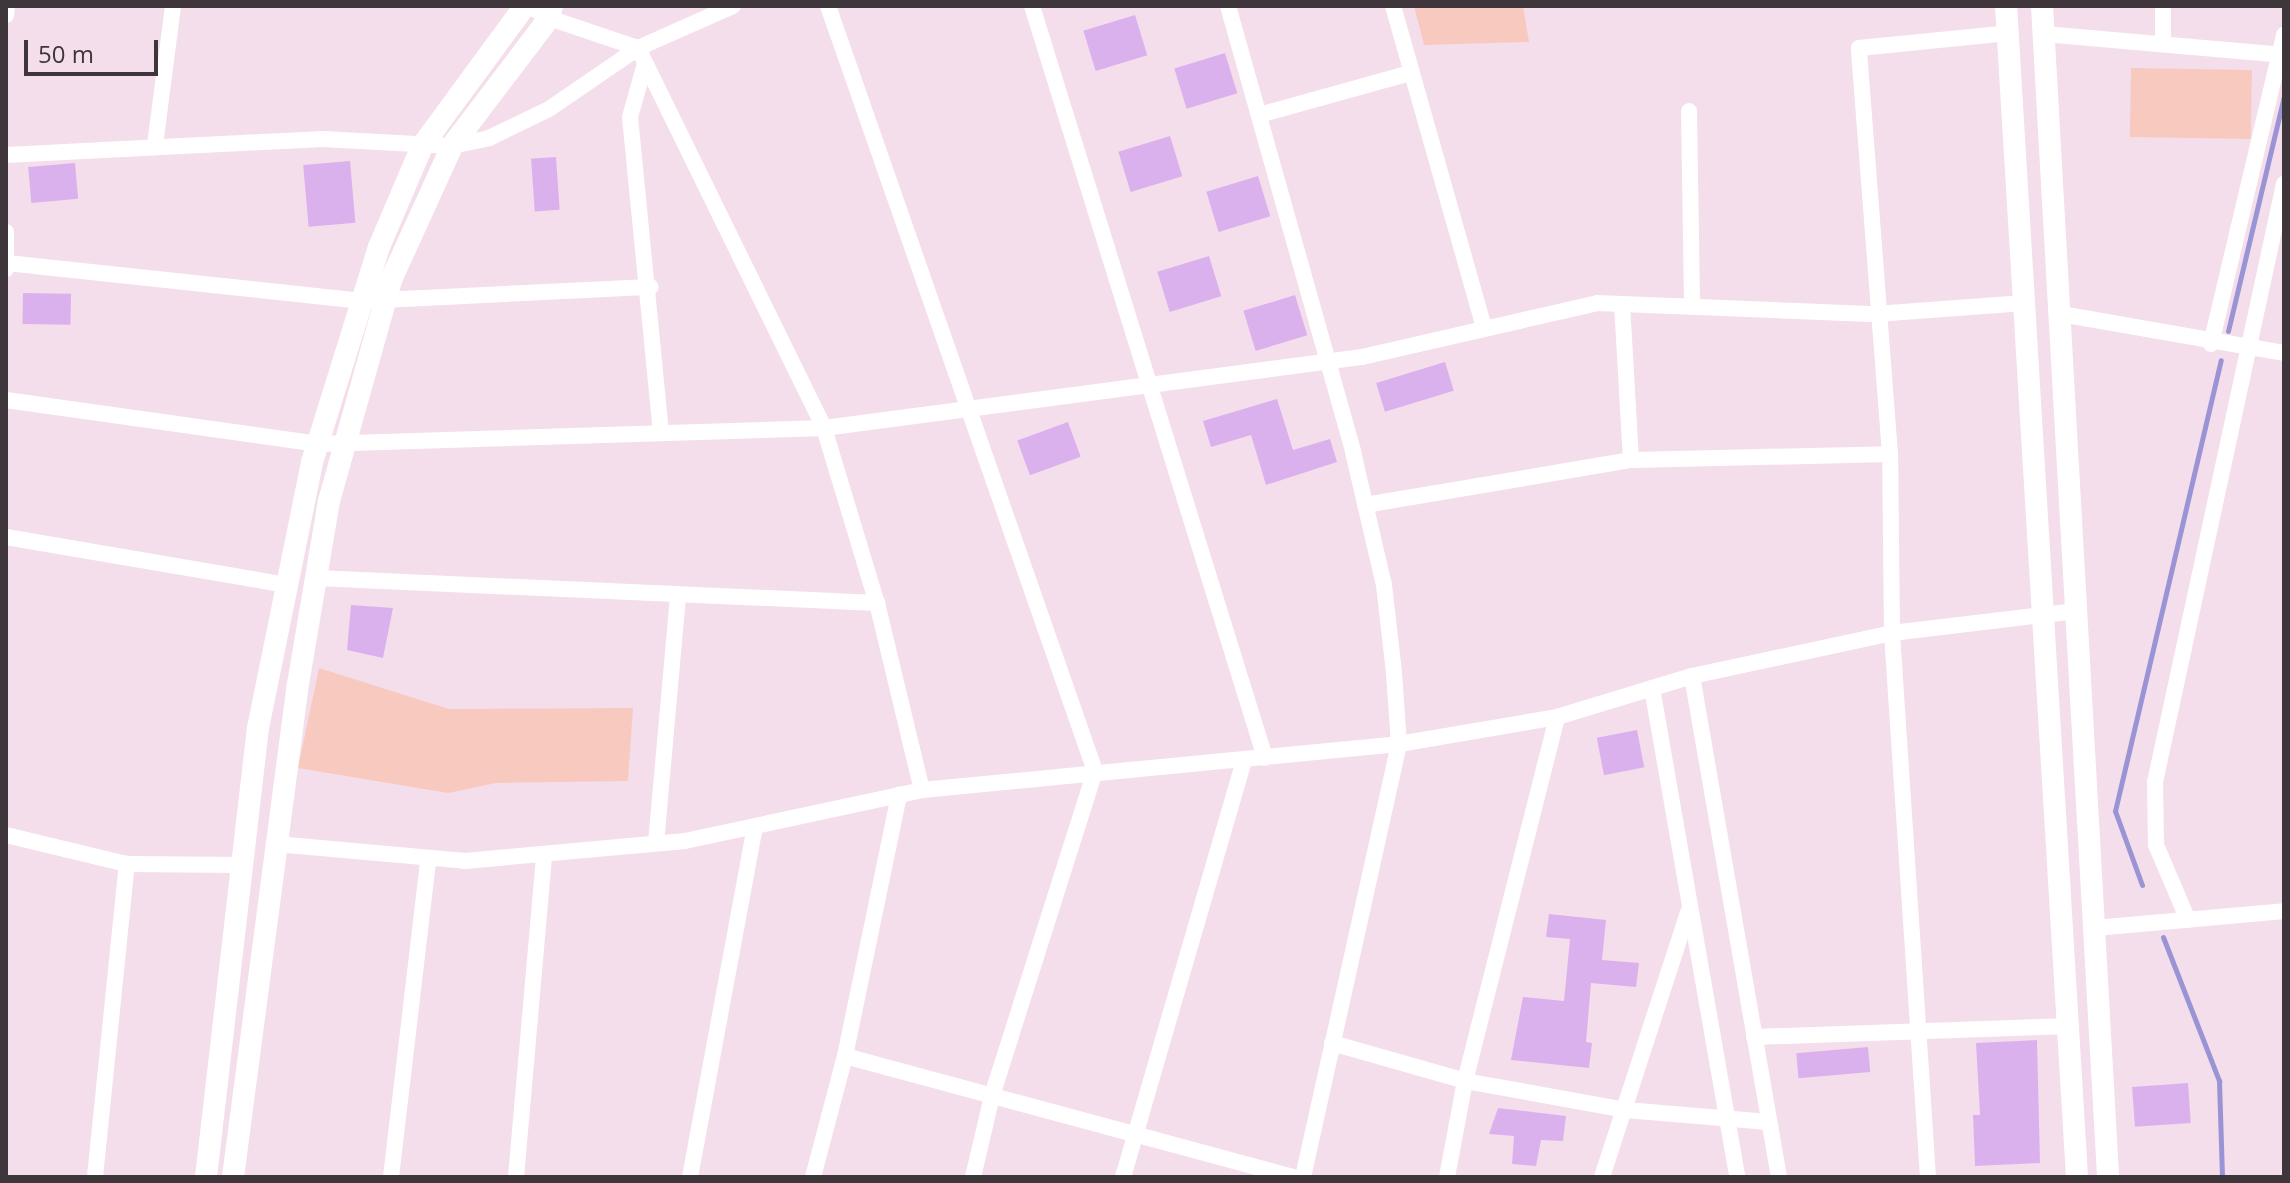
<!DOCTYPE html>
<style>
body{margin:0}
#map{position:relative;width:2290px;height:1183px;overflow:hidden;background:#f4deeb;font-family:"Open Sans",sans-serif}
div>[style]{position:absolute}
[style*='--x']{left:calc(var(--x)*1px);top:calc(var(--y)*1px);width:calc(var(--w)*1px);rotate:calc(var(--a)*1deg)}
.green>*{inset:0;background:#f8cabf;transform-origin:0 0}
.stream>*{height:5px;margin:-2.5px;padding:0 2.5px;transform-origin:2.5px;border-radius:2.5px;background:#9b94d4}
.building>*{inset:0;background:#dbb1ed;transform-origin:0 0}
.street>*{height:16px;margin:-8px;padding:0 8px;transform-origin:8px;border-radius:8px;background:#fff}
.secondary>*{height:22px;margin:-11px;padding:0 11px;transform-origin:11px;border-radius:11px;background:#fff}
span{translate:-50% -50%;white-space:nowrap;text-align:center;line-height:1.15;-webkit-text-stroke:6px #f4deeb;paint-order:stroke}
.frame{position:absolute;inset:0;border:8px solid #3e363b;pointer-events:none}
.scale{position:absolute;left:24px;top:40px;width:134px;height:36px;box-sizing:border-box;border:4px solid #3e363b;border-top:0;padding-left:10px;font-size:24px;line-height:28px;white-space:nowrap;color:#3e363b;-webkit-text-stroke:6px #f4deeb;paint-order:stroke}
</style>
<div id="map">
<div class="green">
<div style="clip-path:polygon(1414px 6px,1523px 6px,1529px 42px,1424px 45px)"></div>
<div style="left:2131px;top:68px;width:121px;height:69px;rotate:1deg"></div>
<div style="clip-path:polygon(319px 668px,449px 709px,633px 708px,628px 781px,496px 783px,448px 793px,298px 768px)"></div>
</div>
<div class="stream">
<div style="--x:2228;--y:331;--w:242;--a:-76.6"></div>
<div style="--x:2142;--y:885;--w:79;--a:-110"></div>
<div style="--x:2115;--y:811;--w:463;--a:-76.8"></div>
<div style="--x:2163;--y:937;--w:155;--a:68.7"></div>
<div style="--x:2219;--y:1081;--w:96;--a:88.2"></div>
</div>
<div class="building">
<div style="left:1135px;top:15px;width:42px;height:54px;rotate:73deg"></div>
<div style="left:1225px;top:53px;width:42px;height:53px;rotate:73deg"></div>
<div style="left:1170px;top:136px;width:42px;height:54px;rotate:73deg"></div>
<div style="left:556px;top:157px;width:53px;height:25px;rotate:86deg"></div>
<div style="left:350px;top:161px;width:62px;height:47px;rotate:85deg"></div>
<div style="left:75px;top:163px;width:36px;height:47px;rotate:85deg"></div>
<div style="left:1258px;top:176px;width:42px;height:54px;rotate:73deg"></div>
<div style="left:1209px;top:256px;width:42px;height:54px;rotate:73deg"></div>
<div style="left:23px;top:293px;width:48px;height:31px;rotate:1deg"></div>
<div style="left:1295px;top:295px;width:42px;height:54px;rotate:73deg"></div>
<div style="left:1445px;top:362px;width:30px;height:72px;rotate:73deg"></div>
<div style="clip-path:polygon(1277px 399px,1293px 450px,1330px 439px,1337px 462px,1266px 485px,1251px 435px,1211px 447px,1203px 421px)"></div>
<div style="left:1068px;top:422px;width:37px;height:54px;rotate:70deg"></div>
<div style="clip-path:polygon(351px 605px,393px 608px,383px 658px,347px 650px)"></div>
<div style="left:1637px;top:730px;width:38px;height:41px;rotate:79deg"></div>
<div style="clip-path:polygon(1549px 914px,1606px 920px,1602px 960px,1639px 963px,1636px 987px,1591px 983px,1586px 1042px,1592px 1043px,1589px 1068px,1511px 1060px,1523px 997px,1564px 1001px,1570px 939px,1546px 937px)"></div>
<div style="clip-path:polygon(2037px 1040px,2040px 1163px,1975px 1166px,1973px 1115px,1980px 1115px,1976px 1043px)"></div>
<div style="left:1868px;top:1047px;width:25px;height:72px;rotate:85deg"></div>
<div style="left:2188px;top:1083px;width:40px;height:56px;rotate:86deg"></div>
<div style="clip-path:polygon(1498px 1108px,1566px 1116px,1563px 1141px,1541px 1140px,1536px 1166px,1512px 1164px,1514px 1136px,1489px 1134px)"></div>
</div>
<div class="street">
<div style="--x:529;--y:6;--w:23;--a:31"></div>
<div style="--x:549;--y:18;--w:94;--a:18.6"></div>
<div style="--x:638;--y:48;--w:104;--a:-23.9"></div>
<div style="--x:828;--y:6;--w:810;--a:70.76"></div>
<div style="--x:1095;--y:771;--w:341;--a:107.6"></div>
<div style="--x:992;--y:1096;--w:83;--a:103.2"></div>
<div style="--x:1032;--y:6;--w:787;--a:72.78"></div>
<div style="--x:1228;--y:6;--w:463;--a:74.3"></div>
<div style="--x:1353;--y:452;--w:137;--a:76.9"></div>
<div style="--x:1384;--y:585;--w:89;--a:83.5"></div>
<div style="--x:1394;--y:673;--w:71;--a:86"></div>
<div style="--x:1399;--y:744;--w:444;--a:102.5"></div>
<div style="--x:1393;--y:6;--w:334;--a:74.2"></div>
<div style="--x:2163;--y:6;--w:38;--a:90"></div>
<div style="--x:6;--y:15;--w:9;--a:-84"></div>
<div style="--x:2044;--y:34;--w:241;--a:5"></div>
<div style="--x:644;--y:67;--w:52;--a:105.6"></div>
<div style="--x:630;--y:117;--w:317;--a:84.4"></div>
<div style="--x:1689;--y:111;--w:196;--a:89.1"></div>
<div style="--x:1259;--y:115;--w:157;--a:-15.5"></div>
<div style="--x:155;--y:145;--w:140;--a:-82.6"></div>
<div style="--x:6;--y:155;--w:317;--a:-2.9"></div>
<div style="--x:323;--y:139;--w:129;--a:3.1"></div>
<div style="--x:452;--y:146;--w:38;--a:-12"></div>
<div style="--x:489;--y:138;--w:67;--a:-25.8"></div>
<div style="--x:549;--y:109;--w:108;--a:-34.4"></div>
<div style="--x:638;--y:48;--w:423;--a:63.9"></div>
<div style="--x:824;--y:428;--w:183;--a:73.2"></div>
<div style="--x:877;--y:603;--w:192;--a:76.5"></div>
<div style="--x:6;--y:232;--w:37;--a:90"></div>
<div style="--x:7;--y:263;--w:357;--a:6.1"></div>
<div style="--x:362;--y:301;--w:289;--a:-2.8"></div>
<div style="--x:1622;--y:304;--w:156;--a:86.7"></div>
<div style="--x:2061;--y:314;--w:226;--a:9.9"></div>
<div style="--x:2211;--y:344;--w:318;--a:-76.7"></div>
<div style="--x:6;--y:400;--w:316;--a:8"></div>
<div style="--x:319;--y:444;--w:505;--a:-1.81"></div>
<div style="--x:824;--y:428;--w:543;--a:-7.52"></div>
<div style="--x:1362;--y:357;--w:241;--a:-12.9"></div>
<div style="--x:1597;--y:303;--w:279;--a:2.3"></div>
<div style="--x:1876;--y:314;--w:149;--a:-4.2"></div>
<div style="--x:1365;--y:505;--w:270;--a:-9.6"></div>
<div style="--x:1631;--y:460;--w:259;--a:-1.3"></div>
<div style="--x:6;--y:537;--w:285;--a:9.7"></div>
<div style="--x:316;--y:578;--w:562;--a:2.55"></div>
<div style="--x:1692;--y:676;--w:508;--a:80.15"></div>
<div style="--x:1652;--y:688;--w:496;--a:80.1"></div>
<div style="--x:6;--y:835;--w:124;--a:13.5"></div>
<div style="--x:127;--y:864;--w:115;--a:0.5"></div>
<div style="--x:656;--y:843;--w:248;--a:-84.9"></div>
<div style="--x:276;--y:844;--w:190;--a:5.1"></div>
<div style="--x:465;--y:861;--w:221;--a:-5.2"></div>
<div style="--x:685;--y:841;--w:242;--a:-12.1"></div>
<div style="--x:922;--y:790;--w:479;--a:-5.5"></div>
<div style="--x:1399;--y:744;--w:160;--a:-9.7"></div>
<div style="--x:1557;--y:717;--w:141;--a:-16.9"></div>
<div style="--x:1692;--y:676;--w:205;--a:-12.1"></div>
<div style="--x:1892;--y:633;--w:186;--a:-6.8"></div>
<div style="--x:2188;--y:920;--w:82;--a:-113.1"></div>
<div style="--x:2156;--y:845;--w:63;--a:-90.9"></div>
<div style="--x:2155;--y:782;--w:612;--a:-77.83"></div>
<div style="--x:2095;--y:928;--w:190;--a:-5.1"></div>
<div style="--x:1754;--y:1037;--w:317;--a:-2"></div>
<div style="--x:1332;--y:1043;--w:138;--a:15.9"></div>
<div style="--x:1465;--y:1081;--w:164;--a:10.2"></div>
<div style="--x:1626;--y:1110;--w:143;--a:4.8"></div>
<div style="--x:845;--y:1056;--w:463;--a:15.1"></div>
<div style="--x:95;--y:1177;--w:315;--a:-84.2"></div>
<div style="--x:391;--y:1177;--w:319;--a:-83.3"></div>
<div style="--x:516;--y:1177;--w:324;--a:-85"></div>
<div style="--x:690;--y:1177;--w:357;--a:-79.5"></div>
<div style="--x:813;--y:1177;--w:125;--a:-75.2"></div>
<div style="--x:845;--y:1056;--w:267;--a:-78.3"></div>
<div style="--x:1123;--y:1177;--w:434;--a:-73.8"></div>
<div style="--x:1447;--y:1177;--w:98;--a:-79.4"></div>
<div style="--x:1465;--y:1081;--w:375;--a:-75.8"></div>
<div style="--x:1602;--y:1177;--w:279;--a:-72"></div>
<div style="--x:1928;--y:1177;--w:545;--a:-93.79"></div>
<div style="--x:1892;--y:633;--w:179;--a:-90.6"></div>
<div style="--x:1890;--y:454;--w:407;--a:-94.4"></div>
<div style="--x:1859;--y:48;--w:150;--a:-5.7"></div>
</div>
<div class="secondary">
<div style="--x:2006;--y:6;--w:1173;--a:86.53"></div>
<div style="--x:2042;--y:6;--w:1173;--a:86.77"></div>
<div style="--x:206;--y:1177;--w:452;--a:-83.4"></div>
<div style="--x:258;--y:728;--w:271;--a:-78.5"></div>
<div style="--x:312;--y:462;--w:225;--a:-72.7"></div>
<div style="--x:379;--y:247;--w:110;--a:-66.9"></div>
<div style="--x:422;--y:146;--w:174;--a:-53.7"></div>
<div style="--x:233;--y:1177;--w:491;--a:-82.5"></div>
<div style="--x:297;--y:690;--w:192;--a:-80.4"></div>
<div style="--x:329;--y:501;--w:230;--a:-74.3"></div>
<div style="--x:391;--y:280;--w:147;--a:-65.5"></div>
<div style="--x:452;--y:146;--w:161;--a:-52.8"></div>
<div style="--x:549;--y:18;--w:12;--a:-76"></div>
</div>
<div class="frame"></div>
<div class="scale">50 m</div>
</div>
